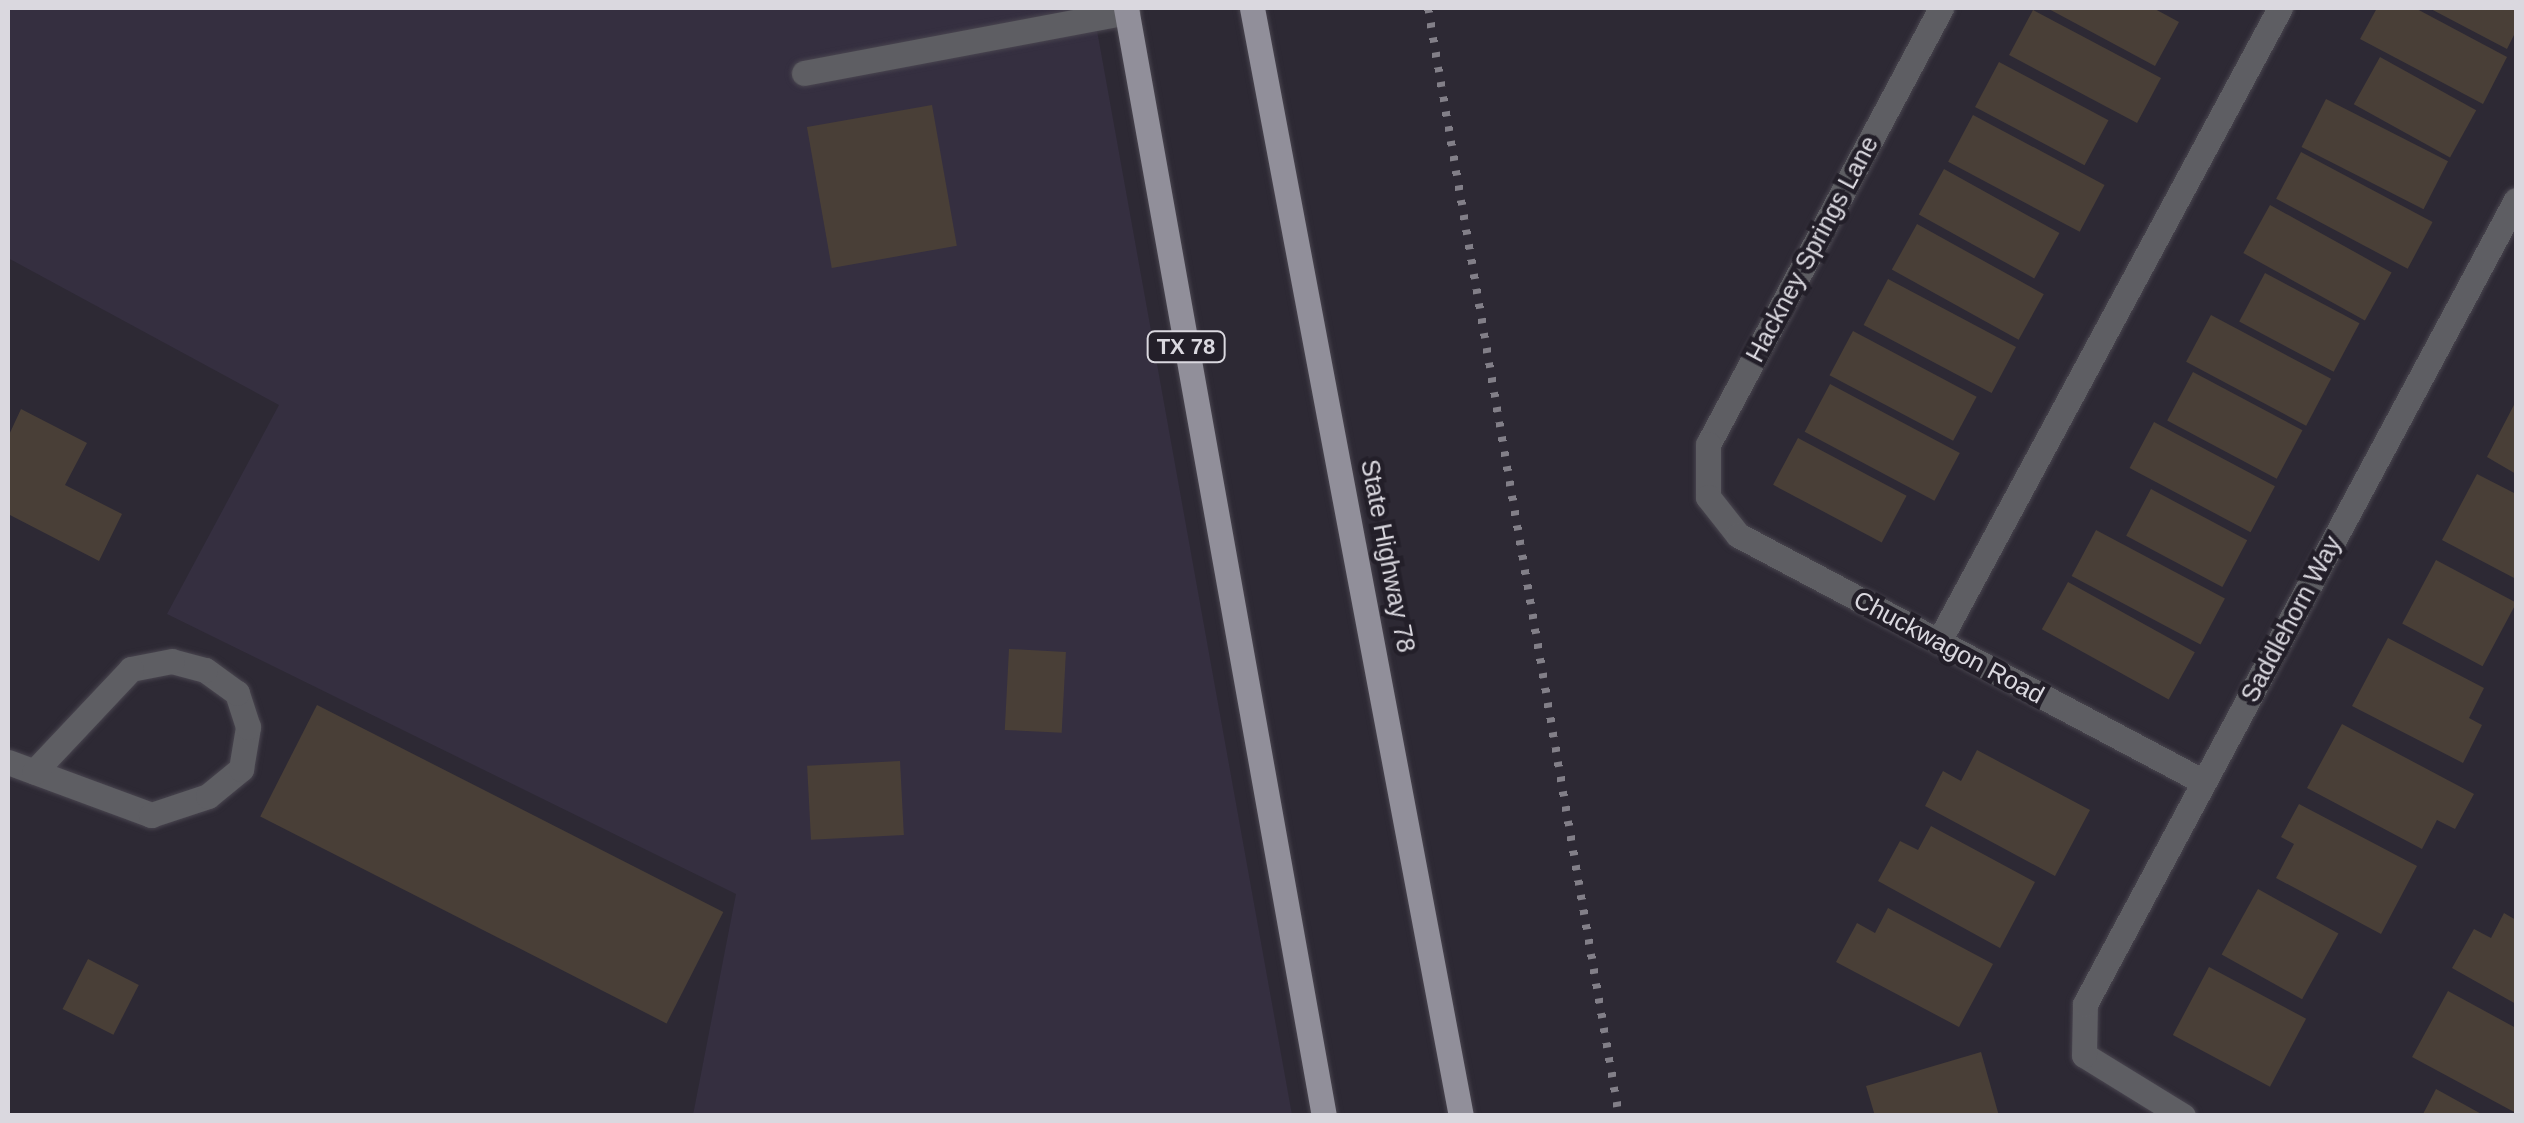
<!DOCTYPE html>
<style>
body{margin:0}
#map{position:relative;width:2524px;height:1123px;overflow:hidden;background:#2d2934;font-family:Helvetica,sans-serif}
div>[style]{position:absolute}
[style*='--x']{left:calc(var(--x)*1px);top:calc(var(--y)*1px);width:calc(var(--w)*1px);rotate:calc(var(--a)*1deg)}
.built>*{inset:0;background:#352f40}
.building>*{inset:0;background:#493f37;transform-origin:0 0}
.roads{filter:drop-shadow(0 0 2px #49454f) drop-shadow(0 0 2px #49454f)}
.lane>*{height:25px;margin:-12.5px;padding:0 12.5px;transform-origin:12.5px;border-radius:12.5px;background:#5e5e63}
.street>*{height:25px;margin:-12.5px;padding:0 12.5px;transform-origin:12.5px;border-radius:12.5px;background:#5e5e63}
.primary>*{height:25px;margin:-12.5px;padding:0 12.5px;transform-origin:12.5px;border-radius:12.5px;background:#918f9a}
.rail>*{height:8px;margin-top:-4px;transform-origin:0;background:repeating-linear-gradient(90deg,#827f88 0 5px,transparent 0 15px)}
span{translate:-50% -50%;white-space:nowrap;text-align:center;line-height:1.15;-webkit-text-stroke:9px #231f29;paint-order:stroke}
.shield-label span{padding:2px 8px;background:#231f29;border:2px solid;border-radius:8px;-webkit-text-stroke-width:0}
.shield-label{font-size:22px;color:#dad8df;font-weight:700}
.street-label{font-size:25px;color:#dad8df}
.frame{position:absolute;inset:0;border:10px solid #dad8df;pointer-events:none}
</style>
<div id="map">
<div class="built">
<div style="clip-path:polygon(8px 8px,1093px 8px,1292px 1115px,693px 1115px,736px 894px,167px 614px,279px 405px,8px 258px)"></div>
</div>
<div class="building">
<div style="clip-path:polygon(2047px 8px,2153px 8px,2179px 22px,2155px 66px)"></div>
<div style="clip-path:polygon(2377px 8px,2415px 8px,2507px 57px,2483px 104px,2360px 39px)"></div>
<div style="clip-path:polygon(2429px 8px,2516px 8px,2516px 31px,2507px 49px)"></div>
<div style="left:2033px;top:10px;width:145px;height:51px;rotate:28deg"></div>
<div style="left:2380px;top:57px;width:110px;height:54px;rotate:29deg"></div>
<div style="left:1999px;top:62px;width:124px;height:51px;rotate:28deg"></div>
<div style="left:2326px;top:99px;width:137px;height:54px;rotate:27deg"></div>
<div style="left:932px;top:105px;width:143px;height:127px;rotate:80deg"></div>
<div style="left:1973px;top:115px;width:149px;height:53px;rotate:28deg"></div>
<div style="left:2301px;top:152px;width:149px;height:53px;rotate:28deg"></div>
<div style="left:1944px;top:169px;width:132px;height:52px;rotate:29deg"></div>
<div style="left:2270px;top:205px;width:139px;height:55px;rotate:29deg"></div>
<div style="left:1917px;top:224px;width:145px;height:52px;rotate:29deg"></div>
<div style="left:2265px;top:273px;width:107px;height:55px;rotate:28deg"></div>
<div style="left:1888px;top:279px;width:145px;height:52px;rotate:28deg"></div>
<div style="left:2211px;top:315px;width:136px;height:53px;rotate:28deg"></div>
<div style="left:1853px;top:331px;width:140px;height:50px;rotate:28deg"></div>
<div style="left:2193px;top:372px;width:124px;height:55px;rotate:28deg"></div>
<div style="left:1830px;top:384px;width:147px;height:54px;rotate:28deg"></div>
<div style="clip-path:polygon(2516px 401px,2516px 474px,2487px 457px)"></div>
<div style="clip-path:polygon(21px 409px,87px 443px,65px 485px,122px 514px,99px 561px,8px 514px,8px 437px)"></div>
<div style="left:2154px;top:422px;width:137px;height:52px;rotate:28deg"></div>
<div style="left:1798px;top:438px;width:123px;height:53px;rotate:28deg"></div>
<div style="clip-path:polygon(2477px 474px,2516px 494px,2516px 579px,2442px 540px)"></div>
<div style="left:2151px;top:489px;width:109px;height:53px;rotate:28deg"></div>
<div style="left:2096px;top:530px;width:146px;height:52px;rotate:28deg"></div>
<div style="left:2436px;top:560px;width:91px;height:72px;rotate:28deg"></div>
<div style="left:2068px;top:582px;width:145px;height:54px;rotate:29deg"></div>
<div style="clip-path:polygon(2388px 638px,2484px 688px,2469px 718px,2482px 725px,2463px 763px,2352px 706px)"></div>
<div style="left:1009px;top:649px;width:57px;height:81px;rotate:3deg"></div>
<div style="left:317px;top:705px;width:456px;height:125px;rotate:27deg"></div>
<div style="clip-path:polygon(2342px 724px,2474px 794px,2455px 829px,2437px 820px,2422px 849px,2307px 788px)"></div>
<div style="clip-path:polygon(1977px 750px,2090px 810px,2055px 876px,1925px 806px,1943px 771px,1961px 781px)"></div>
<div style="left:900px;top:761px;width:74px;height:93px;rotate:87deg"></div>
<div style="clip-path:polygon(2299px 804px,2417px 866px,2381px 934px,2276px 878px,2294px 844px,2281px 837px)"></div>
<div style="clip-path:polygon(1931px 826px,2035px 882px,2000px 948px,1878px 881px,1900px 841px,1918px 850px)"></div>
<div style="left:2258px;top:889px;width:92px;height:75px;rotate:29deg"></div>
<div style="clip-path:polygon(1888px 908px,1993px 964px,1959px 1027px,1836px 962px,1857px 923px,1875px 933px)"></div>
<div style="clip-path:polygon(2504px 913px,2516px 920px,2516px 1004px,2452px 968px,2474px 929px,2491px 938px)"></div>
<div style="left:88px;top:959px;width:57px;height:56px;rotate:27deg"></div>
<div style="left:2209px;top:967px;width:110px;height:77px;rotate:28deg"></div>
<div style="clip-path:polygon(2448px 991px,2516px 1028px,2516px 1113px,2412px 1057px)"></div>
<div style="clip-path:polygon(1981px 1052px,1999px 1116px,1875px 1116px,1866px 1086px)"></div>
<div style="clip-path:polygon(2436px 1089px,2485px 1116px,2422px 1116px)"></div>
</div>
<div class="roads">
<div class="lane">
<div style="--x:804;--y:73;--w:329;--a:-10.7"></div>
<div style="--x:1939;--y:641;--w:719;--a:-61.69"></div>
<div style="--x:8;--y:762;--w:153;--a:20.3"></div>
<div style="--x:151;--y:815;--w:60;--a:-18.4"></div>
<div style="--x:208;--y:796;--w:43;--a:-39.3"></div>
<div style="--x:241;--y:769;--w:43;--a:-80.5"></div>
<div style="--x:248;--y:727;--w:36;--a:-108"></div>
<div style="--x:237;--y:693;--w:39;--a:-144"></div>
<div style="--x:205;--y:670;--w:34;--a:-165"></div>
<div style="--x:172;--y:661;--w:42;--a:169"></div>
<div style="--x:131;--y:669;--w:141;--a:133.3"></div>
</div>
<div class="street">
<div style="--x:1941;--y:8;--w:494;--a:118.1"></div>
<div style="--x:1708;--y:444;--w:53;--a:90"></div>
<div style="--x:1708;--y:497;--w:48;--a:51.7"></div>
<div style="--x:1738;--y:535;--w:527;--a:27.93"></div>
<div style="--x:2183;--y:1116;--w:116;--a:-148.4"></div>
<div style="--x:2084;--y:1055;--w:51;--a:-88.9"></div>
<div style="--x:2085;--y:1004;--w:912;--a:-61.81"></div>
</div>
<div class="primary">
<div style="--x:1126;--y:8;--w:1126;--a:79.87"></div>
<div style="--x:1252;--y:8;--w:1128;--a:79.32"></div>
</div>
</div>
<div class="rail">
<div style="--x:1428;--y:8;--w:1124;--a:80.22"></div>
</div>
<div class="shield-label">
<span style="left:1186px;top:347px">TX 78</span>
</div>
<div class="street-label">
<span style="left:1812px;top:249px;rotate:-62deg">Hackney Springs Lane</span>
<span style="left:1388px;top:556px;rotate:79deg">State Highway 78</span>
<span style="left:2291px;top:619px;rotate:-62deg">Saddlehorn Way</span>
<span style="left:1949px;top:647px;rotate:28deg">Chuckwagon Road</span>
</div>
<div class="frame"></div>
</div>
